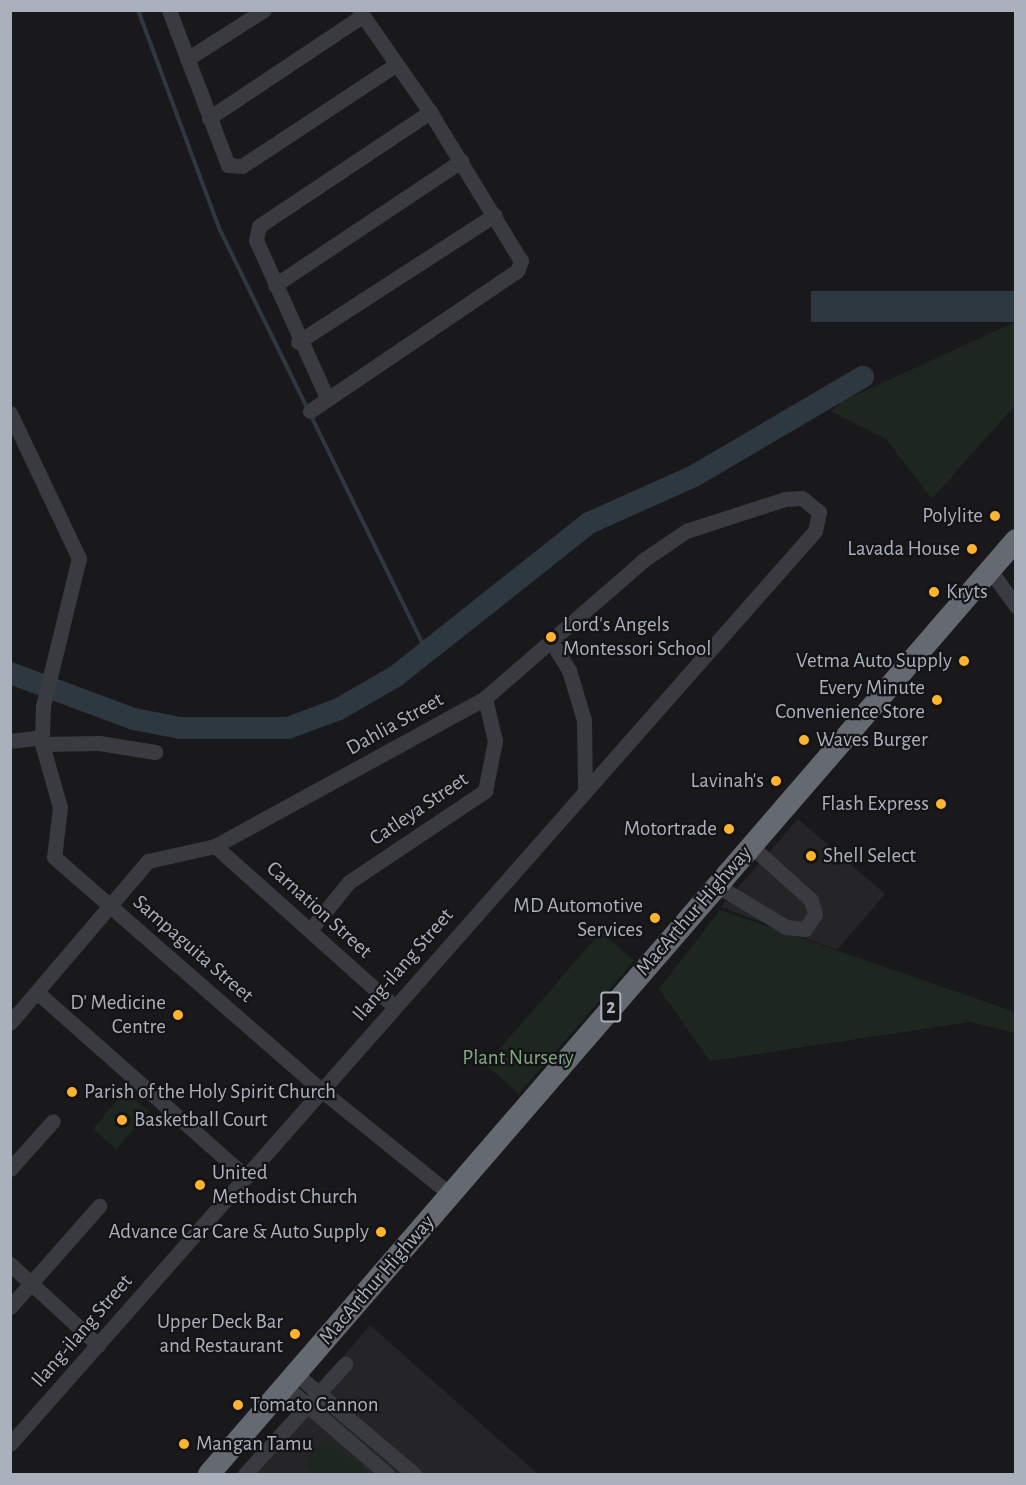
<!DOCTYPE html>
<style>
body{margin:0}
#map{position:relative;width:1026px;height:1485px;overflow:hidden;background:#19191b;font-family:"Alegreya Sans",sans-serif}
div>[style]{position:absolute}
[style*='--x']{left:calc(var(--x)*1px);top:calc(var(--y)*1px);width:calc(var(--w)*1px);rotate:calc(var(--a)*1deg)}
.built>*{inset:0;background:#252528}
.green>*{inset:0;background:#1e271f;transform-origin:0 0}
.water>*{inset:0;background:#2d3840;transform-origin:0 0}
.stream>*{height:4px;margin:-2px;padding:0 2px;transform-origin:2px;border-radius:2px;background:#2d3840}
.river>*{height:22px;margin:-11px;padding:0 11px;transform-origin:11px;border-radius:11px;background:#2d3840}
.minor>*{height:15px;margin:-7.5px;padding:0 7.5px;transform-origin:7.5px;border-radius:7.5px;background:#393b40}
.highway>*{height:22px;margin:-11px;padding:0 11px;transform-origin:11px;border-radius:11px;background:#656972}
.dots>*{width:16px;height:16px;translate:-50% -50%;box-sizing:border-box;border:3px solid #141416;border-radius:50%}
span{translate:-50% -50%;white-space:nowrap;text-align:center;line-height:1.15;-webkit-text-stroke:4.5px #141416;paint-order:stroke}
.shield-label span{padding:2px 4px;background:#141416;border:2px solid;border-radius:4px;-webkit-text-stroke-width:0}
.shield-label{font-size:20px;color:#aab0bc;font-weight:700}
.poi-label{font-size:21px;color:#aab0bc}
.right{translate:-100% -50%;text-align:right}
.left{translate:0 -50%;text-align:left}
.street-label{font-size:21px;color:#aab0bc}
.park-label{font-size:21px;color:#80a882}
.frame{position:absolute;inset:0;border:12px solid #aab0bc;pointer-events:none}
</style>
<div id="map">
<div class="built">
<div style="clip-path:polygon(798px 819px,885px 894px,837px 950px,721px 907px)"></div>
<div style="clip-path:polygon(370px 1325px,538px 1474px,245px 1474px)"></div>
</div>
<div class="green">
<div style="clip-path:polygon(1015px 322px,1015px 405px,932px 499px,886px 439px,832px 412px,841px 402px)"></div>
<div style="clip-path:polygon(720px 910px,1015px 1012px,1015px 1033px,970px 1022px,710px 1061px,659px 989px)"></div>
<div style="left:601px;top:932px;width:44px;height:176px;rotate:41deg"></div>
<div style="left:125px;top:1091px;width:31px;height:50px;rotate:40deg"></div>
<div style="clip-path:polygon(326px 1437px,369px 1474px,315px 1474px,303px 1464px)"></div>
</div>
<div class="water">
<div style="left:1015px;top:291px;width:31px;height:204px;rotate:90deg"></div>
</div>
<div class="stream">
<div style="--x:138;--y:10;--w:233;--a:69.6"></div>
<div style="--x:219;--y:228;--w:471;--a:63.9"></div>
</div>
<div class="river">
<div style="--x:10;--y:673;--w:132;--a:20.4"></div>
<div style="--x:134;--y:719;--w:47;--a:11.1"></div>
<div style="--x:180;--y:728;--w:108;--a:0"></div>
<div style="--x:288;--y:728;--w:54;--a:-20.4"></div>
<div style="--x:339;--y:709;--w:66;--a:-30.1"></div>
<div style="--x:396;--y:676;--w:246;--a:-38.4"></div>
<div style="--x:589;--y:523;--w:115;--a:-24.1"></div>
<div style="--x:694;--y:476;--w:196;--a:-30.4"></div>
</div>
<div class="minor">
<div style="--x:169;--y:10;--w:166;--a:69.2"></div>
<div style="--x:228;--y:165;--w:14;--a:4"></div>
<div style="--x:242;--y:166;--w:183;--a:-33.4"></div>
<div style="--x:187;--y:59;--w:91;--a:-32.5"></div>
<div style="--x:209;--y:118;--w:184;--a:-33.7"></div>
<div style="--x:275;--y:285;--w:224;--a:-33.7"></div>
<div style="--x:298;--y:342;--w:234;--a:-32.9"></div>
<div style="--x:327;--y:398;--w:173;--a:-114.2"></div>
<div style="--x:256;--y:240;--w:14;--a:-78"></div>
<div style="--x:259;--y:226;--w:206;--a:-33.7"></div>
<div style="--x:310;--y:411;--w:250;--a:-34.1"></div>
<div style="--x:517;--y:271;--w:11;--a:-68"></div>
<div style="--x:521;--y:261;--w:175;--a:-121.4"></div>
<div style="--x:430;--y:112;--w:124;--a:-124.8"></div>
<div style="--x:10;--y:413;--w:161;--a:64.6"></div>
<div style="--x:79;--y:558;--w:152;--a:103.7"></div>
<div style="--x:43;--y:706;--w:38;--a:92"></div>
<div style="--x:42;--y:744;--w:66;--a:74.1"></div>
<div style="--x:60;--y:807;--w:50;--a:96.8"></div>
<div style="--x:54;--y:857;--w:354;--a:41.1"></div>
<div style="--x:321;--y:1090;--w:166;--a:38.9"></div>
<div style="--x:989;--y:569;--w:46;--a:53.9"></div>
<div style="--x:552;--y:643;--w:32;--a:58"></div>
<div style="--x:569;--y:670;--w:52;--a:73.3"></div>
<div style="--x:584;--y:720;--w:72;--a:89.2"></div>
<div style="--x:10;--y:741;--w:31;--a:-7"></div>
<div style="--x:42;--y:744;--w:57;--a:-1"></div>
<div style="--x:99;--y:743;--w:57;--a:9.1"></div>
<div style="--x:215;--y:846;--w:241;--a:41.8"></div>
<div style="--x:716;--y:885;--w:82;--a:31"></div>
<div style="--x:786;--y:927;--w:19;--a:6"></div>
<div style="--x:805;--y:929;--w:18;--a:-56"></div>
<div style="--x:815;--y:914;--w:15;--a:-106"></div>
<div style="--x:811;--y:900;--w:81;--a:-138"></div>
<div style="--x:310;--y:930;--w:62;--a:-50.9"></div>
<div style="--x:349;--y:882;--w:164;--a:-33.8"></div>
<div style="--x:485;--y:791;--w:51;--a:-78.7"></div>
<div style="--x:495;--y:741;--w:44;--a:-103.1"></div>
<div style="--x:38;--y:993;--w:278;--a:41.5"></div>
<div style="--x:10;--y:1023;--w:213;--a:-49.6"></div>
<div style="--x:148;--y:861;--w:69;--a:-12.6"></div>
<div style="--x:215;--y:846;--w:308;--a:-28.7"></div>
<div style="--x:485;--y:698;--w:212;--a:-41"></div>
<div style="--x:645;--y:559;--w:50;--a:-34.3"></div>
<div style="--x:686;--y:531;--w:104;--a:-17.9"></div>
<div style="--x:785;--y:499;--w:17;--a:-3"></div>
<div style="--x:802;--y:498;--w:22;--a:39"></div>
<div style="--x:819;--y:512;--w:19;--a:102"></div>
<div style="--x:815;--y:531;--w:1217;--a:131.4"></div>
<div style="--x:10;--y:1169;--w:64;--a:-48.1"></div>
<div style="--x:10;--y:1264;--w:120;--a:42.6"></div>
<div style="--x:10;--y:1307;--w:135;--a:-48.6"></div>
<div style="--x:296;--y:1374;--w:155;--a:40.3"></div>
<div style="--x:285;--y:1386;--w:135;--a:40.8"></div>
<div style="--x:245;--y:1474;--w:149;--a:-47.7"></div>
</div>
<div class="highway">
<div style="--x:209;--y:1474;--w:1234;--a:-49.17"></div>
</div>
<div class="dots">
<div style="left:995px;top:516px;background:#feb42d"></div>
<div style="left:972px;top:549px;background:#feb42d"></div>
<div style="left:934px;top:592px;background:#feb42d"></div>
<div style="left:551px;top:637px;background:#feb42d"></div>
<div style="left:964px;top:661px;background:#feb42d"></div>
<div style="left:937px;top:700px;background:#feb42d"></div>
<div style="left:804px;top:740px;background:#feb42d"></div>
<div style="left:776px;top:781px;background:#feb42d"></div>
<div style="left:941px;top:804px;background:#feb42d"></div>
<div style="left:729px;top:829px;background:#feb42d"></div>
<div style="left:811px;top:856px;background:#feb42d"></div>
<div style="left:655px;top:918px;background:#feb42d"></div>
<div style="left:178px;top:1015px;background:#feb42d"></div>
<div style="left:72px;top:1092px;background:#feb42d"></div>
<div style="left:122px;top:1120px;background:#feb42d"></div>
<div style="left:200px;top:1185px;background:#feb42d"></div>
<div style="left:381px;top:1232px;background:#feb42d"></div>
<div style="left:295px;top:1334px;background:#feb42d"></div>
<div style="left:238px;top:1405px;background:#feb42d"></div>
<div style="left:184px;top:1444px;background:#feb42d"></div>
</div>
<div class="shield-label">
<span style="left:611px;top:1007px">2</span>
</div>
<div class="poi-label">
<span class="right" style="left:983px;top:516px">Polylite</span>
<span class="right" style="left:960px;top:549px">Lavada House</span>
<span class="left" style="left:946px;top:592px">Kryts</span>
<span class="left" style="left:563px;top:637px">Lord's Angels<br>Montessori School</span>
<span class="right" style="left:952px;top:661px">Vetma Auto Supply</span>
<span class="right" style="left:925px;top:700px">Every Minute<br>Convenience Store</span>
<span class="left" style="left:816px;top:740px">Waves Burger</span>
<span class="right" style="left:764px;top:781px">Lavinah's</span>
<span class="right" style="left:929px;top:804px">Flash Express</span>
<span class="right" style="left:717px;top:829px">Motortrade</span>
<span class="left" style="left:823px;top:856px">Shell Select</span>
<span class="right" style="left:643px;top:918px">MD Automotive<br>Services</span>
<span class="right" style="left:166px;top:1015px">D' Medicine<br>Centre</span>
<span class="left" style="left:84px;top:1092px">Parish of the Holy Spirit Church</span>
<span class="left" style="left:134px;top:1120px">Basketball Court</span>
<span class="left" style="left:212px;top:1185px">United<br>Methodist Church</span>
<span class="right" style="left:369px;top:1232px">Advance Car Care &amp; Auto Supply</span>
<span class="right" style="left:283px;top:1334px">Upper Deck Bar<br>and Restaurant</span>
<span class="left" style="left:250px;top:1405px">Tomato Cannon</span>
<span class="left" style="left:196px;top:1444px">Mangan Tamu</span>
</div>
<div class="street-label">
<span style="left:395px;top:724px;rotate:-29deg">Dahlia Street</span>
<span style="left:419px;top:809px;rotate:-34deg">Catleya Street</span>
<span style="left:319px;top:910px;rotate:42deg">Carnation Street</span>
<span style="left:694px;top:911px;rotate:-49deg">MacArthur Highway</span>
<span style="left:193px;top:949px;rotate:41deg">Sampaguita Street</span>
<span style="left:403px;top:965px;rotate:-49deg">Ilang-ilang Street</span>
<span style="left:377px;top:1280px;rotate:-49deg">MacArthur Highway</span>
<span style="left:82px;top:1331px;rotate:-49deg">Ilang-ilang Street</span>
</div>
<div class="park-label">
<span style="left:518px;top:1058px">Plant Nursery</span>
</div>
<div class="frame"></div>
</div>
